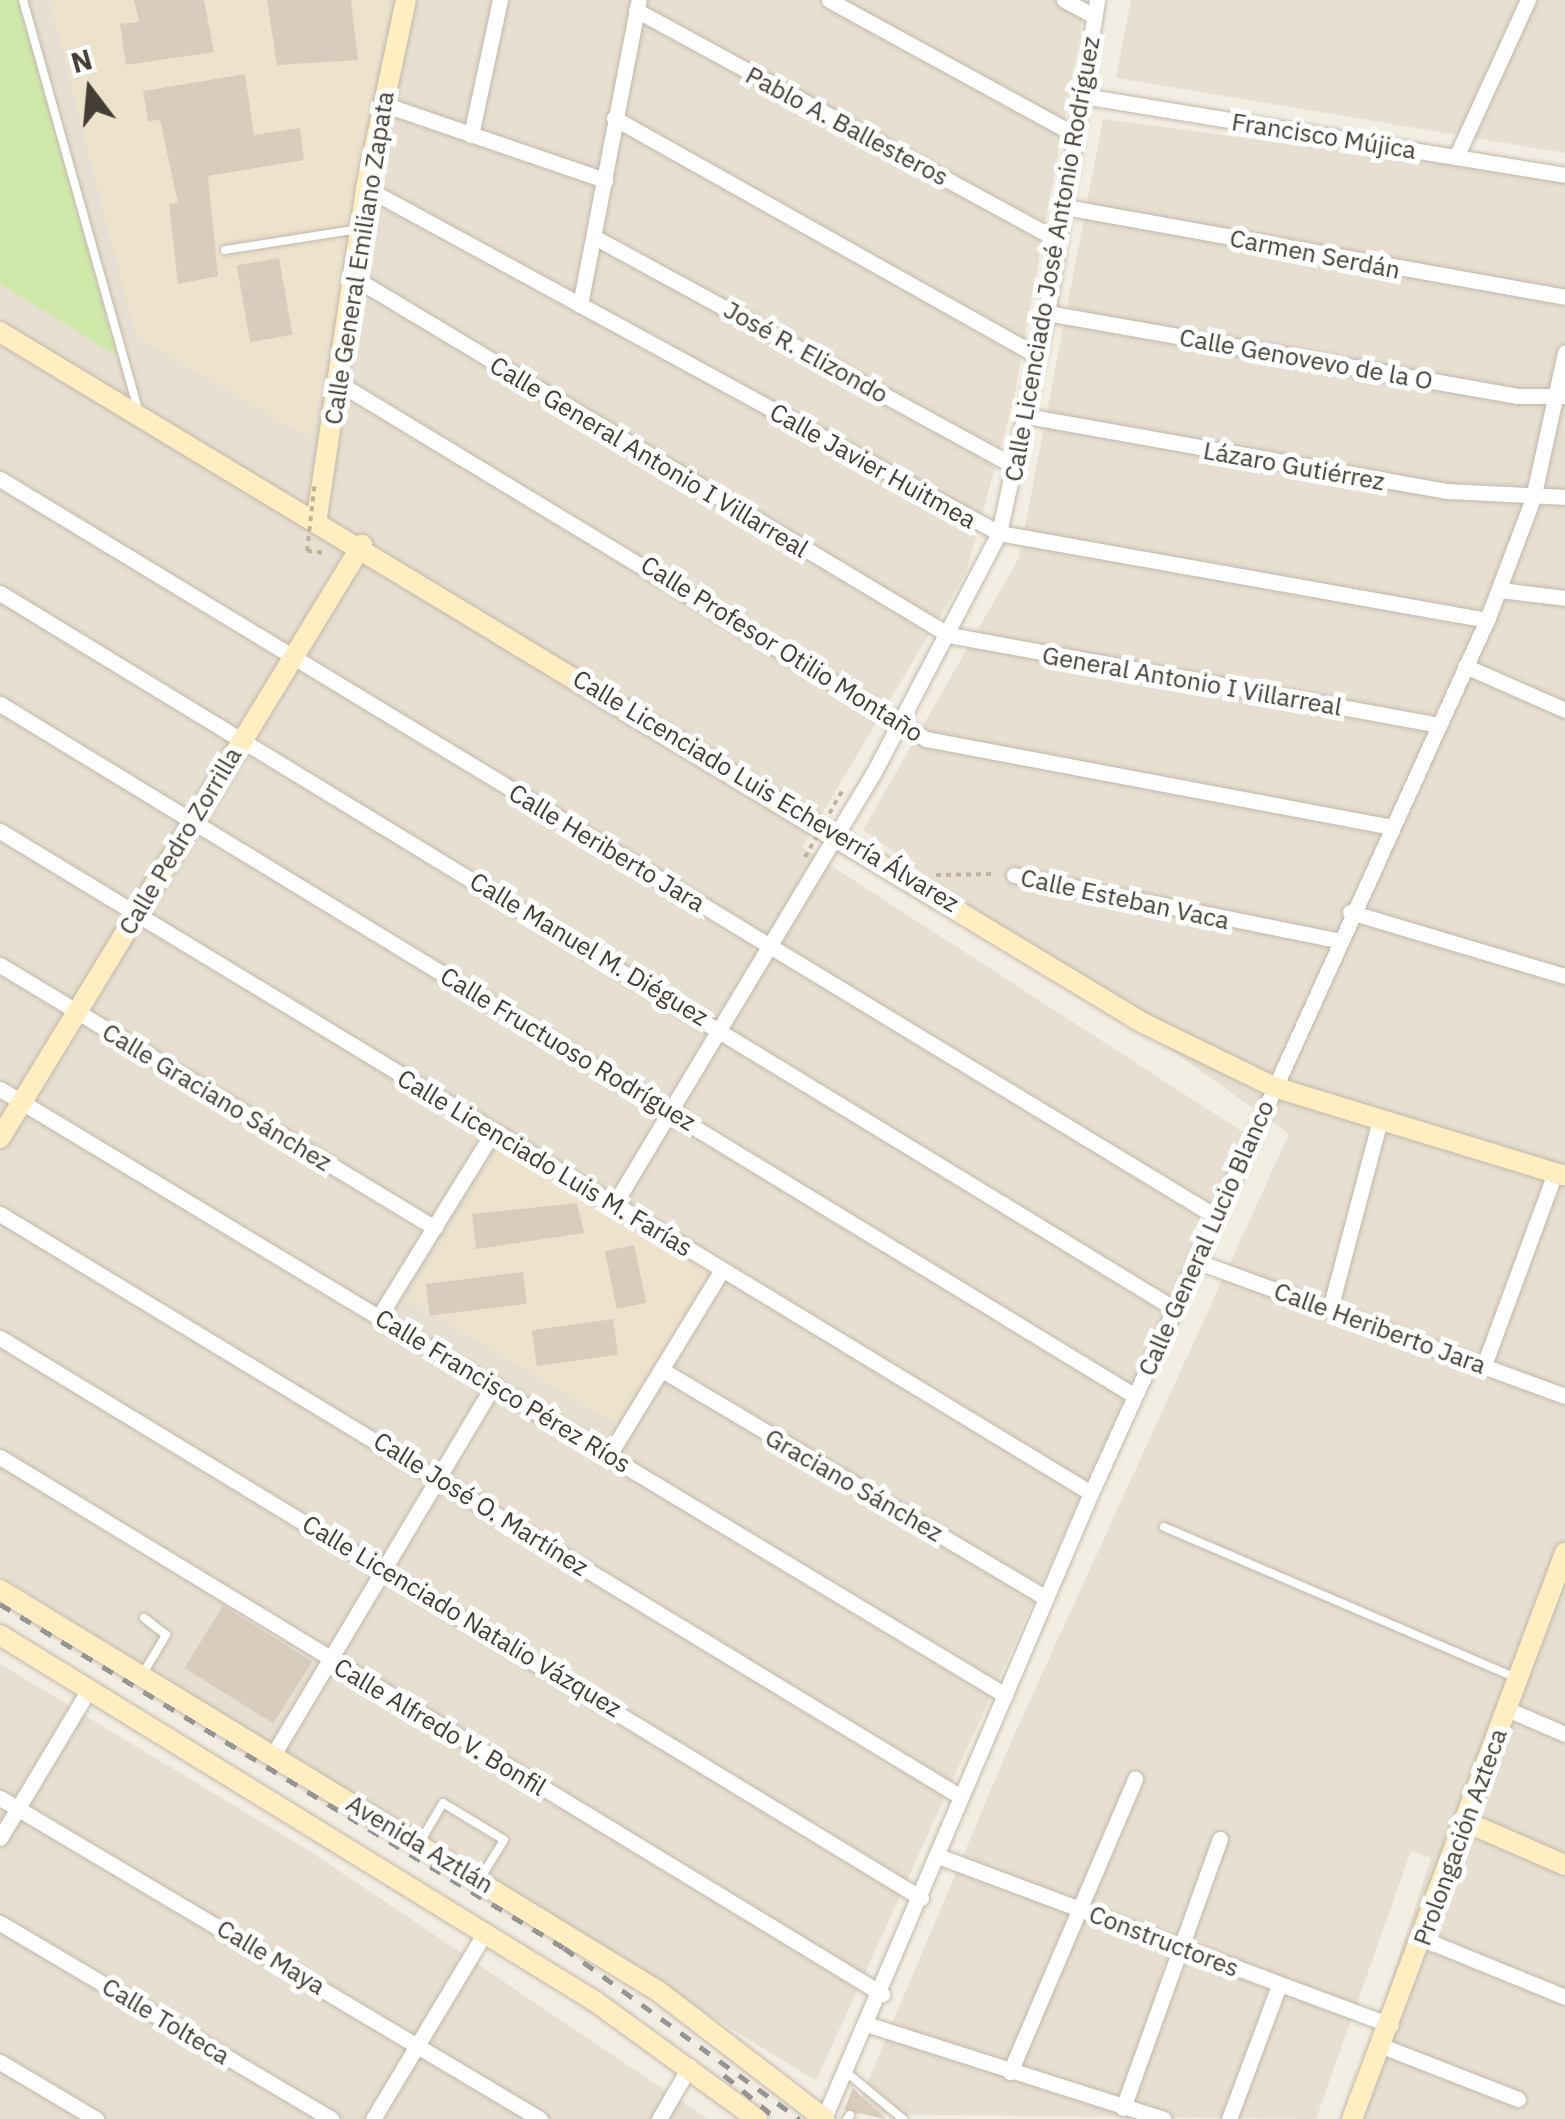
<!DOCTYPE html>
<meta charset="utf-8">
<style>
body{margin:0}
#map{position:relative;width:1565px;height:2119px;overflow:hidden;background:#f3eee4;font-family:"IBM Plex Sans",sans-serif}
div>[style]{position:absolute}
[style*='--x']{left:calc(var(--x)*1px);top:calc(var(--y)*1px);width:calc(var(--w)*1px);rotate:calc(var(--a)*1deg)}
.residential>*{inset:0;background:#e7e0d2}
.education>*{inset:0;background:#ede3cd;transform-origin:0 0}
.green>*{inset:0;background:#d0e9ab}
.building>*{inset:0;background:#d8ccbc;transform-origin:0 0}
.path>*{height:4px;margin-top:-2px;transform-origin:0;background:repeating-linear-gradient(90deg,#c1b197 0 5px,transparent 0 10px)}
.roads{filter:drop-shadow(0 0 2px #c2b8aa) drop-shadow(0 0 2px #c2b8aa)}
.lane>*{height:8px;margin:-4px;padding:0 4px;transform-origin:4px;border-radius:4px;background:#fff}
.street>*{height:15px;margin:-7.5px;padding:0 7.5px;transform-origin:7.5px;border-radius:7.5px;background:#fff}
.secondary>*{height:20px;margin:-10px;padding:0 10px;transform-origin:10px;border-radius:10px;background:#ffeec2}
.rail>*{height:5px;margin-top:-2.5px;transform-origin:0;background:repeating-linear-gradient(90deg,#959595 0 12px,transparent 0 24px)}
.path-bridge>*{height:4px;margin-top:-2px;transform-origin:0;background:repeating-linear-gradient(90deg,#c1b197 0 5px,transparent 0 10px)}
span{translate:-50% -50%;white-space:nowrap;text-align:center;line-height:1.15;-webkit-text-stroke:10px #fff;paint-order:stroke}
.street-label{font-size:25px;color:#453e34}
.north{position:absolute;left:40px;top:40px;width:100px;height:100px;-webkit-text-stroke:8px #fff;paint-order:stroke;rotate:344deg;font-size:28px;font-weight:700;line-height:40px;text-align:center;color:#453e34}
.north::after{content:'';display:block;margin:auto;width:35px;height:45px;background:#453e34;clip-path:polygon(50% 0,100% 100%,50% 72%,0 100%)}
</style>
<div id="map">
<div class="residential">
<div style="clip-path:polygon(0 0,1086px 0,1013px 403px,966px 573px,802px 847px,1246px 1134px,816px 2081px,0 1576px)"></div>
<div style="clip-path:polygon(1131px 0,1565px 0,1565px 153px,1116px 78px)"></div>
<div style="clip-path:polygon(1103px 119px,1565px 180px,1565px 2119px,1346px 2119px,1431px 1858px,1411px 1851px,1316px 2119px,854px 2114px,1014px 1735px,1289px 1134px,863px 830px,1019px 558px)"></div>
<div style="clip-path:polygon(0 1664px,311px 1852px,708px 2119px,0 2119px)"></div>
</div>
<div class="education">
<div style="clip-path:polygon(49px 0,390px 0,312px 440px,136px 336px)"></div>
<div style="left:500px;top:1145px;width:246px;height:179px;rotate:31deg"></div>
</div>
<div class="green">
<div style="clip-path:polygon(0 0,20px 0,117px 356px,0 284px)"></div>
</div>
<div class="building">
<div style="clip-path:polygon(134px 0,204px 0,214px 52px,126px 65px,120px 24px,139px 22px)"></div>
<div style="clip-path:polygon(267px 0,351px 0,358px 60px,277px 65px)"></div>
<div style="clip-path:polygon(245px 74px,254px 135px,300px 128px,304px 160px,208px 176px,218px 276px,178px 284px,169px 204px,178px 203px,160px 120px,148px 121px,143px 91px)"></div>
<div style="left:279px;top:258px;width:78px;height:43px;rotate:80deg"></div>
<div style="clip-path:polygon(577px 1203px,584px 1233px,476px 1249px,472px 1214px)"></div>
<div style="left:634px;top:1245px;width:59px;height:30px;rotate:78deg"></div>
<div style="left:523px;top:1272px;width:32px;height:98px;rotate:83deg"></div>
<div style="left:613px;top:1319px;width:36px;height:82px;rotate:82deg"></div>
<div style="left:223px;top:1606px;width:105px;height:73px;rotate:32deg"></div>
<div style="clip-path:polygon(853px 2088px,863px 2098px,886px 2119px,844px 2110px)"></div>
</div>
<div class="path">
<div style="--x:307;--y:551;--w:19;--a:6"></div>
<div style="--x:936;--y:875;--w:60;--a:-1"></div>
</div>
<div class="roads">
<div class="lane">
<div style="--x:23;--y:0;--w:426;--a:74.3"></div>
<div style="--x:225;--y:250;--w:136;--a:-8.9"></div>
<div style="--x:1164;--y:1527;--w:381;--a:23.2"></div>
<div style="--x:142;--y:1675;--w:47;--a:-59"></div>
<div style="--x:166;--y:1635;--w:28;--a:-142"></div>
<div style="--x:420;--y:1842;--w:45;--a:-59.5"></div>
<div style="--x:443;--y:1803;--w:71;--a:31.2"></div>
<div style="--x:504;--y:1840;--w:46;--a:121.6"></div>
<div style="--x:846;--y:2072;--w:74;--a:39.5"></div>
<div style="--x:847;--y:2119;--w:5;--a:-53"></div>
</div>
<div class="street">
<div style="--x:829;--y:0;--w:281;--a:28.7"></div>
<div style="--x:1064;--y:0;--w:34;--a:28"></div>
<div style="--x:636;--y:10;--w:482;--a:28.6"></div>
<div style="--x:1083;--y:96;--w:488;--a:9.3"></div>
<div style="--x:383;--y:104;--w:235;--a:18.9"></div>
<div style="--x:614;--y:118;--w:486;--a:29.3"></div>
<div style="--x:471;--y:135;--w:138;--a:-77.9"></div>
<div style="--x:1456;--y:157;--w:173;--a:-65.4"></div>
<div style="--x:366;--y:188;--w:721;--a:28.59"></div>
<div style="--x:999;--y:533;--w:496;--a:10.1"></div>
<div style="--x:1065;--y:207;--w:508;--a:10.2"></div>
<div style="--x:596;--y:238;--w:478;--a:28.6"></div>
<div style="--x:351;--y:276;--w:697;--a:30.98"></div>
<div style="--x:949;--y:635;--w:495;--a:10.4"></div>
<div style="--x:580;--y:305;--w:311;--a:-79.1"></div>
<div style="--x:1047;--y:313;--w:478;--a:10"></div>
<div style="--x:1518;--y:396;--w:47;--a:0"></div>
<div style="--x:337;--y:382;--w:689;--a:31.22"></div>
<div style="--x:926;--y:739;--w:470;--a:10.7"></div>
<div style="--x:1026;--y:416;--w:429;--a:10.1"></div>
<div style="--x:1448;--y:491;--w:117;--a:2.9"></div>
<div style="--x:0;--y:479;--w:1421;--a:31.24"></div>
<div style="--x:1500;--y:590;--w:65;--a:7"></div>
<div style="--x:0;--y:593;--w:1376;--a:31.36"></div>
<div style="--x:1465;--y:666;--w:109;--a:23.7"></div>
<div style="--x:0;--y:704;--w:1329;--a:31.37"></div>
<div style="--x:0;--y:831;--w:1276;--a:31.25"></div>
<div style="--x:1014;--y:875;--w:329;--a:11.4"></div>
<div style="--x:1350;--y:912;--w:224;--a:16.6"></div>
<div style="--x:0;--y:965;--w:508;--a:31.16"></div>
<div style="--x:0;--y:1089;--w:1174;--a:31.09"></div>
<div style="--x:615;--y:1203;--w:503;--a:-59"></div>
<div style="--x:874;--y:772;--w:270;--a:-62.4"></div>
<div style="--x:999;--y:533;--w:225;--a:-77.7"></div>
<div style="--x:1047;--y:313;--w:317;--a:-80.9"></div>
<div style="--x:0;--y:1214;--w:1124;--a:31.24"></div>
<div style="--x:1196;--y:1261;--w:393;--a:20.1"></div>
<div style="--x:1330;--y:1309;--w:192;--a:-75.2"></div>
<div style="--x:380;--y:1315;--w:215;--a:-58.3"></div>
<div style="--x:0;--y:1338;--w:1078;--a:31.3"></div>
<div style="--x:1484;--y:1365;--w:205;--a:-69.7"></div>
<div style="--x:662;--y:1370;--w:447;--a:30.7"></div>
<div style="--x:609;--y:1455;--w:217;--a:-58.6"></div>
<div style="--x:0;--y:1457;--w:1033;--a:31.33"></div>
<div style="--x:1507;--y:1709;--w:63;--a:23.3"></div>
<div style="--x:273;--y:1755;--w:432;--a:-59.2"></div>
<div style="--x:0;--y:1798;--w:628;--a:30.73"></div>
<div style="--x:0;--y:1838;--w:174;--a:-59.1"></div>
<div style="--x:938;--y:1856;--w:483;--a:20.5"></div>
<div style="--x:0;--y:1923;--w:385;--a:30.6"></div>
<div style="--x:1423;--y:1939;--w:153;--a:22.2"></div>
<div style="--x:869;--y:2025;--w:309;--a:17.7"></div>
<div style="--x:1382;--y:2046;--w:146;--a:21.3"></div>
<div style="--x:0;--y:2062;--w:112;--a:30.7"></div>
<div style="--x:1010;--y:2072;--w:319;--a:-66.9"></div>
<div style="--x:1123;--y:2108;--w:286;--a:-70.2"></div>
<div style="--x:824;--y:2118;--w:680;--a:-66.87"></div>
<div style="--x:1091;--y:1493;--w:959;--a:-65.6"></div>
<div style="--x:1487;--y:620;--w:130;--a:-69.3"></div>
<div style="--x:1533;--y:498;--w:149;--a:-77.6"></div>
<div style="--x:373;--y:2119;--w:216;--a:-59"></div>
<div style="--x:659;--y:2119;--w:61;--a:-59.7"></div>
<div style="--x:1229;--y:2119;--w:143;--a:-69.5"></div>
</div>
<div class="secondary">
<div style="--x:0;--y:332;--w:1336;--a:31.16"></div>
<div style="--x:1143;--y:1023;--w:146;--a:26"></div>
<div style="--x:1274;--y:1087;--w:304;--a:17"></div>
<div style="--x:317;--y:517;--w:333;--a:-81.5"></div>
<div style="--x:366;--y:188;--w:192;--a:-78"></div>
<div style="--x:0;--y:1138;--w:695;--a:-58.6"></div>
<div style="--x:0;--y:1590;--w:771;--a:31.36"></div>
<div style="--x:658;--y:1991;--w:210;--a:37.5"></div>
<div style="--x:0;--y:1635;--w:700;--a:31.62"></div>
<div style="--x:596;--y:2002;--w:199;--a:36"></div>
<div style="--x:1466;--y:1822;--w:108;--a:23.5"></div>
<div style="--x:1352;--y:2119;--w:605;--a:-69.38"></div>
</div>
</div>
<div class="rail">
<div style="--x:0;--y:1604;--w:661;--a:31.38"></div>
<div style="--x:564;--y:1948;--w:291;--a:36"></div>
<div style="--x:724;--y:2075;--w:69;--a:39.7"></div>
</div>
<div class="path-bridge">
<div style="--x:307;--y:551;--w:70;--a:-83.5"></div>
<div style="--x:805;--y:857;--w:76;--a:-60.7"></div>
</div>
<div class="street-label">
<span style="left:847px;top:126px;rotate:28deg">Pablo A. Ballesteros</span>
<span style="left:1324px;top:136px;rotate:9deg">Francisco Mújica</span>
<span style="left:1315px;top:254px;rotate:11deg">Carmen Serdán</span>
<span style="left:359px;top:258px;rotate:-81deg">Calle General Emiliano Zapata</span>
<span style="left:1052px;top:259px;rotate:-80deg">Calle Licenciado José Antonio Rodríguez</span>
<span style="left:806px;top:352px;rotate:29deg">José R. Elizondo</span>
<span style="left:1306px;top:359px;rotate:10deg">Calle Genovevo de la O</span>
<span style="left:649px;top:457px;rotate:31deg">Calle General Antonio I Villarreal</span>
<span style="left:873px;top:466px;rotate:29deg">Calle Javier Huitmea</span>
<span style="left:1294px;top:466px;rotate:10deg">Lázaro Gutiérrez</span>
<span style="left:782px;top:649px;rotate:32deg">Calle Profesor Otilio Montaño</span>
<span style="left:1192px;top:681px;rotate:10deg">General Antonio I Villarreal</span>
<span style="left:766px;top:791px;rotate:31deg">Calle Licenciado Luis Echeverría Álvarez</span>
<span style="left:180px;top:841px;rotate:-59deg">Calle Pedro Zorrilla</span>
<span style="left:607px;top:848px;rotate:31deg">Calle Heriberto Jara</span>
<span style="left:1125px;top:899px;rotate:12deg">Calle Esteban Vaca</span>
<span style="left:589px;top:949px;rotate:31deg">Calle Manuel M. Diéguez</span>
<span style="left:568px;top:1049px;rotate:31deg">Calle Fructuoso Rodríguez</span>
<span style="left:217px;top:1097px;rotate:31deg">Calle Graciano Sánchez</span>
<span style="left:545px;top:1163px;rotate:31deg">Calle Licenciado Luis M. Farías</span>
<span style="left:1206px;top:1238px;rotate:-66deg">Calle General Lucio Blanco</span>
<span style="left:1380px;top:1328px;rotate:20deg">Calle Heriberto Jara</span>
<span style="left:503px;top:1391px;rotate:31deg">Calle Francisco Pérez Ríos</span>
<span style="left:854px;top:1485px;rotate:30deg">Graciano Sánchez</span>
<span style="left:481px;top:1504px;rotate:32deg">Calle José O. Martínez</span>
<span style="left:462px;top:1616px;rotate:31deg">Calle Licenciado Natalio Vázquez</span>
<span style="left:440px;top:1727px;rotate:31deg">Calle Alfredo V. Bonfil</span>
<span style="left:1460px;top:1837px;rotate:-70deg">Prolongación Azteca</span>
<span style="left:420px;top:1844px;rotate:31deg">Avenida Aztlán</span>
<span style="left:1164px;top:1941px;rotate:21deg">Constructores</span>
<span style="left:271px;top:1957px;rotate:31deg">Calle Maya</span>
<span style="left:166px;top:2021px;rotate:31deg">Calle Tolteca</span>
</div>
<div class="north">N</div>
</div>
